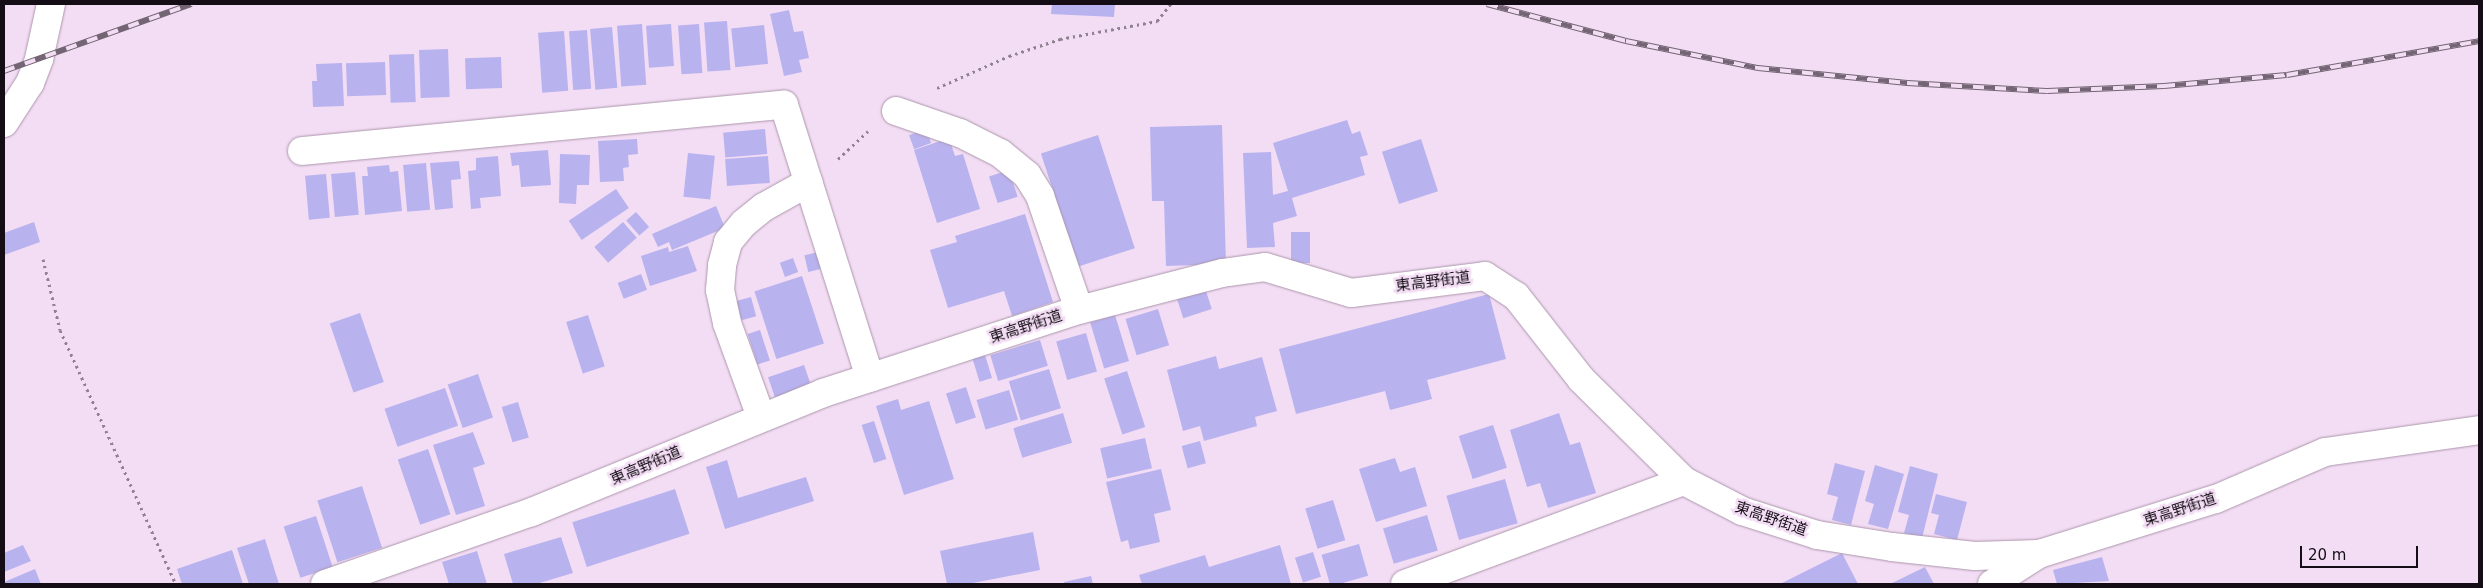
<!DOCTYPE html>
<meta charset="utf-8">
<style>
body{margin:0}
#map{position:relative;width:2483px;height:588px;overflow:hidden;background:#f3ddf4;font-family:"DejaVu Sans","Noto Sans JP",sans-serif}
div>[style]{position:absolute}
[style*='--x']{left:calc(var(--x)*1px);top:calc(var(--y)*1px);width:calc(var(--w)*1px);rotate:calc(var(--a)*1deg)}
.building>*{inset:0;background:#b8b2ef;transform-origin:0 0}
.path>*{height:3px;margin-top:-1.5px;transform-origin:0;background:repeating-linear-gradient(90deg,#908191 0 2.5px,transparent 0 6.5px)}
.roads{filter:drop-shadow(0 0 1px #ab96ac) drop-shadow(0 0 1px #ab96ac)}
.street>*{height:28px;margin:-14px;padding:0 14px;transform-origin:14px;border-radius:14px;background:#fff}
.rail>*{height:5.5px;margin-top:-2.75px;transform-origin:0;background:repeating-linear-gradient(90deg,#f3ddf4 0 11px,#736574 0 22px);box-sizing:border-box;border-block:1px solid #736574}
span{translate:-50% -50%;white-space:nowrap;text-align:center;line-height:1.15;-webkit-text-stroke:5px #f3ddf4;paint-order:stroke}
.street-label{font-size:15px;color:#140d15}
.frame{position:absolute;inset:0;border:5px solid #140d15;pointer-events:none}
.scale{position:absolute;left:2300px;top:546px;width:118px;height:22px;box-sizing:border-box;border:2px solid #140d15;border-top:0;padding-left:6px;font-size:15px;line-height:18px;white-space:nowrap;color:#140d15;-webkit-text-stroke:4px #f3ddf4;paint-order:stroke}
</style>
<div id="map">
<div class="building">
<div style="clip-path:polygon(1052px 4px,1115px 4px,1114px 17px,1051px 14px)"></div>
<div style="clip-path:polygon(789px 10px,794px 32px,803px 31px,809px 58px,799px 60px,802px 72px,784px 76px,770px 14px)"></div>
<div style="left:727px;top:21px;width:49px;height:23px;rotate:86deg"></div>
<div style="left:642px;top:24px;width:61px;height:25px;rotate:86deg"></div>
<div style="left:671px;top:24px;width:42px;height:25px;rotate:86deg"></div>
<div style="left:699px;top:24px;width:49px;height:21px;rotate:86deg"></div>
<div style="left:764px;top:25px;width:39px;height:33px;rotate:84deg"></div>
<div style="left:612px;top:27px;width:61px;height:22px;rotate:85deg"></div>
<div style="left:587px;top:30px;width:59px;height:18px;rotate:86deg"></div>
<div style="left:564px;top:31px;width:60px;height:26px;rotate:86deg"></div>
<div style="left:448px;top:49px;width:48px;height:29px;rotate:88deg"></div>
<div style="left:414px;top:54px;width:48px;height:25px;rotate:88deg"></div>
<div style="left:501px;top:57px;width:31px;height:36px;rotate:88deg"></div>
<div style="left:385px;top:62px;width:33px;height:39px;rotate:88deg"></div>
<div style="clip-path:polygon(342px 63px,344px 106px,313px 107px,312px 81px,317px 81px,316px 64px)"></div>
<div style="clip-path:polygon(1347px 120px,1352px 134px,1360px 131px,1368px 155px,1360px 157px,1365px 175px,1292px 198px,1297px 216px,1273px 223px,1275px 247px,1247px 248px,1243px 153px,1271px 152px,1273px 195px,1288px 191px,1273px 143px)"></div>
<div style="clip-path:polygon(1222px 125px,1226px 264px,1166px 266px,1164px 201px,1152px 201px,1150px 127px)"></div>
<div style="left:765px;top:129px;width:25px;height:42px;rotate:85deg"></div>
<div style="left:926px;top:129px;width:15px;height:18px;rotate:70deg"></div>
<div style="left:1098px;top:135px;width:119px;height:60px;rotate:72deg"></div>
<div style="clip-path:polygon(949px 138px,955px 156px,963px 154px,980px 209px,937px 223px,914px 150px)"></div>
<div style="clip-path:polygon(637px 139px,638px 154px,628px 155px,629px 167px,623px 168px,624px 181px,600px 182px,598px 141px)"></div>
<div style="left:1421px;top:139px;width:55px;height:41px;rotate:72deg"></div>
<div style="clip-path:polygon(548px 150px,551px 185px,521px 187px,519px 165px,512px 166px,510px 153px)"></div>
<div style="left:688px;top:153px;width:27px;height:44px;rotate:6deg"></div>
<div style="clip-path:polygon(560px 154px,590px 155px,589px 185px,577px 185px,576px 204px,559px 203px)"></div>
<div style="clip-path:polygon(498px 156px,501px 196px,480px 198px,481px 208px,471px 209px,468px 171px,476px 170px,476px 158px)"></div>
<div style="left:768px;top:156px;width:27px;height:43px;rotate:86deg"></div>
<div style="clip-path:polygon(459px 161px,461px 179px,451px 180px,453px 208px,435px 210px,430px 163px)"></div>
<div style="left:426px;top:163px;width:47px;height:23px;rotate:85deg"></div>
<div style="clip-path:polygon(389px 165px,390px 172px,398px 171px,402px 211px,365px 215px,362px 176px,368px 176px,367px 167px)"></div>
<div style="left:1009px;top:170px;width:28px;height:21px;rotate:72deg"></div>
<div style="left:355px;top:172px;width:43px;height:24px;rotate:85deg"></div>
<div style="left:326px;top:174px;width:44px;height:21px;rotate:85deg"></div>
<div style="left:616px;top:189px;width:23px;height:57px;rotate:56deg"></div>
<div style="clip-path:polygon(716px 206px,725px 228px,672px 250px,669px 242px,658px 247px,652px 234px)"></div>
<div style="left:636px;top:212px;width:20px;height:13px;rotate:49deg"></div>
<div style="clip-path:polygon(1025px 214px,1053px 302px,1012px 316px,1004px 291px,948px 308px,930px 250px,957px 242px,955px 236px)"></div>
<div style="clip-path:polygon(34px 222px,40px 242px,4px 255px,4px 233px)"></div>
<div style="left:623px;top:222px;width:21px;height:38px;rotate:49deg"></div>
<div style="left:1291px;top:232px;width:19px;height:31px"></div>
<div style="clip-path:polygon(688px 246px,697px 271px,650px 286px,641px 256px,668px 247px,669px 252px)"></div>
<div style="left:819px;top:252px;width:17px;height:15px;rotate:77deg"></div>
<div style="left:793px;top:258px;width:15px;height:14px;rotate:70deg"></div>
<div style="left:641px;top:274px;width:17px;height:25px;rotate:69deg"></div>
<div style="left:802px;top:276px;width:71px;height:50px;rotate:72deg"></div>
<div style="left:1205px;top:288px;width:22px;height:30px;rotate:72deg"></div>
<div style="clip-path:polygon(1489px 294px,1506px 359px,1427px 380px,1432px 399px,1390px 410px,1385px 391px,1296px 414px,1279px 349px)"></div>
<div style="left:751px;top:297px;width:20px;height:15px;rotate:75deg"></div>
<div style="left:1158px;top:309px;width:38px;height:34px;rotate:73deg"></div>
<div style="left:360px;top:313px;width:73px;height:32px;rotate:71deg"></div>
<div style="left:588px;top:315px;width:54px;height:23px;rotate:72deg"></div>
<div style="left:1115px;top:315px;width:48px;height:26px;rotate:73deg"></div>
<div style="left:760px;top:330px;width:32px;height:13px;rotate:72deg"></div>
<div style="left:1086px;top:333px;width:40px;height:31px;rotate:74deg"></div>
<div style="left:1040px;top:340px;width:27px;height:52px;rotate:73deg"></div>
<div style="left:985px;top:355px;width:24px;height:13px;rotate:73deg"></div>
<div style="clip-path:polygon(1216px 356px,1219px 369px,1262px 357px,1277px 411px,1255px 417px,1257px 426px,1204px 441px,1200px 426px,1183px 431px,1167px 370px)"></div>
<div style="left:804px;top:365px;width:21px;height:38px;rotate:71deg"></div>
<div style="left:1049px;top:369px;width:41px;height:42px;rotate:73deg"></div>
<div style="left:1127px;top:371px;width:59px;height:24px;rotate:72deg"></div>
<div style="left:478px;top:374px;width:46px;height:32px;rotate:71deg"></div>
<div style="left:966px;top:387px;width:32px;height:21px;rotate:72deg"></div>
<div style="left:445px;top:388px;width:40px;height:64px;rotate:71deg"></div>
<div style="left:1009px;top:390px;width:31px;height:34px;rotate:73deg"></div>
<div style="clip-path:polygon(898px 399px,901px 410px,929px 401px,954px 479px,904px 495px,876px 406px)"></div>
<div style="left:518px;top:402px;width:37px;height:17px;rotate:73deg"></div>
<div style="left:1063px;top:413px;width:31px;height:52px;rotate:73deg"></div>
<div style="clip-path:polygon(1559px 413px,1570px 445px,1580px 442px,1596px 493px,1548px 508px,1540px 483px,1527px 487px,1510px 430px)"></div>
<div style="left:874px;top:421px;width:40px;height:13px;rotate:72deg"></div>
<div style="left:1493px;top:425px;width:45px;height:36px;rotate:72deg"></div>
<div style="clip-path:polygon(473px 432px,485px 464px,473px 468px,485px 506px,456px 515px,433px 445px)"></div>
<div style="left:1145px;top:438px;width:31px;height:46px;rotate:77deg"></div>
<div style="left:1200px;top:441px;width:23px;height:19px;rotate:75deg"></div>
<div style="left:428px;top:449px;width:69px;height:32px;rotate:71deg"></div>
<div style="clip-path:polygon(1395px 458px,1400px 472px,1415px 467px,1427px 506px,1376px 522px,1359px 469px)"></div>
<div style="clip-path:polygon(727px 460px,738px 498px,806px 477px,814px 501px,725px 529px,706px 467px)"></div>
<div style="clip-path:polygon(1835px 463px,1865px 471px,1851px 525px,1832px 520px,1838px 497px,1827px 494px)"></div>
<div style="clip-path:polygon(1875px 465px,1904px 474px,1888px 529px,1868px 524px,1874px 504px,1865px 501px)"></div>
<div style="clip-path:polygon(1910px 466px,1938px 474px,1922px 538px,1904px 533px,1909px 515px,1898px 512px)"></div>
<div style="clip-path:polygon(1161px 469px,1171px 510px,1154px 514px,1160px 542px,1130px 549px,1128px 540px,1121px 542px,1106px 482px)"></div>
<div style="left:1505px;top:479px;width:46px;height:61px;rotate:74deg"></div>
<div style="left:362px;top:486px;width:65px;height:47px;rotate:72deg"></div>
<div style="left:675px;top:489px;width:47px;height:108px;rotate:72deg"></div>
<div style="clip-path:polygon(1936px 494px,1967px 502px,1957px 540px,1934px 534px,1939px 515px,1931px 513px)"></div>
<div style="left:1333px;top:500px;width:42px;height:29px;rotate:73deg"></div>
<div style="left:1427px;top:515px;width:37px;height:46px;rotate:73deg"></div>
<div style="left:316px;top:516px;width:54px;height:34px;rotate:72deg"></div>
<div style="clip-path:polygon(1033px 532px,1040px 570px,968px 584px,947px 584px,940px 551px)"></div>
<div style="clip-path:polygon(561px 537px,573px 573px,536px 584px,513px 584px,504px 554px)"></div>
<div style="clip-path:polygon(265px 539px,279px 584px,249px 584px,237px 548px)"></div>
<div style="left:1359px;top:544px;width:33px;height:39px;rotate:74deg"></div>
<div style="clip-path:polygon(23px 545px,31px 561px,4px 572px,4px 553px)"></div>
<div style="clip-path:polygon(1280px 545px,1291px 584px,1142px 584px,1139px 575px,1205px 555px,1209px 567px)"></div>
<div style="clip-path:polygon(232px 550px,243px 584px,182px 584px,177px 569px)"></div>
<div style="clip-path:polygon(477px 551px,487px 584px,449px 584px,442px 562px)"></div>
<div style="left:1313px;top:552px;width:26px;height:19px;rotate:72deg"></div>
<div style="clip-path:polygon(1842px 553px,1858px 584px,1780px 584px)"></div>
<div style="clip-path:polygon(2102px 557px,2109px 581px,2057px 584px,2053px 570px)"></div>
<div style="clip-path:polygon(1925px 567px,1934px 584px,1890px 584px)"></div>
<div style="clip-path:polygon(35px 569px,41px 584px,4px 584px,4px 582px)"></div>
<div style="clip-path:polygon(1091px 576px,1093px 584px,1064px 584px,1064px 582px)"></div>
</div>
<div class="path">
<div style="--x:937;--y:88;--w:79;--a:-24"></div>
<div style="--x:1009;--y:56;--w:54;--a:-18.4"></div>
<div style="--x:1060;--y:39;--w:99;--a:-10.5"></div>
<div style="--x:1157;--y:21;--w:22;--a:-51"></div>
<div style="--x:838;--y:159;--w:41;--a:-43"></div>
<div style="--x:43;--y:259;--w:73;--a:76.5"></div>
<div style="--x:60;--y:330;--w:279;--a:65.5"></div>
</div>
<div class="roads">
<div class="street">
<div style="--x:896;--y:111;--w:68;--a:19"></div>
<div style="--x:960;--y:133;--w:45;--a:26.6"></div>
<div style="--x:1000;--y:153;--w:35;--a:39"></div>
<div style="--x:1027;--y:175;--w:25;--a:58"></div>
<div style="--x:1040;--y:196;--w:120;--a:71.1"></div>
<div style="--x:4;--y:123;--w:48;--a:-57"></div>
<div style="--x:30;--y:83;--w:26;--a:-69"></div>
<div style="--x:39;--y:59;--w:56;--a:-77.7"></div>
<div style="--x:302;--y:151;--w:484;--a:-5.5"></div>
<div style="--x:784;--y:105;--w:286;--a:72.5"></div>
<div style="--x:761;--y:417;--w:100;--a:-109.9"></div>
<div style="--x:727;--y:323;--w:34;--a:-102"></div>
<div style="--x:720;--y:290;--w:25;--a:-85"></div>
<div style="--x:722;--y:265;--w:24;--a:-75"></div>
<div style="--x:728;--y:242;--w:25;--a:-50"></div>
<div style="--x:744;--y:223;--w:26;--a:-39"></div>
<div style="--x:764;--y:207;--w:51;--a:-29.1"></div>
<div style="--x:325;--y:584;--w:219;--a:-19.2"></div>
<div style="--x:532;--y:512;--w:314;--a:-22.2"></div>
<div style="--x:823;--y:393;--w:269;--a:-18"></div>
<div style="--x:1079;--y:310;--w:148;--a:-14.5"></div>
<div style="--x:1222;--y:273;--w:43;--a:-7.9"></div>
<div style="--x:1265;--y:267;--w:90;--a:16.8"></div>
<div style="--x:1351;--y:293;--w:135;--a:-7.2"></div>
<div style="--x:1485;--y:276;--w:37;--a:33"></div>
<div style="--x:1516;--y:296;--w:105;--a:51.9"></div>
<div style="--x:1581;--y:379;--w:145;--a:44.7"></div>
<div style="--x:1684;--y:481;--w:65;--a:27.3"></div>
<div style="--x:1742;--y:511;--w:79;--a:17.7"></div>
<div style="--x:1817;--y:535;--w:76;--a:9.1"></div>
<div style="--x:1892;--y:547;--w:83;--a:6.2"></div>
<div style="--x:1975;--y:556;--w:64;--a:-1.8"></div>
<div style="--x:2039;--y:554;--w:185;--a:-17.3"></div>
<div style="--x:2216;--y:499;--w:119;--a:-23.3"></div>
<div style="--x:2325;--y:452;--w:156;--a:-8.1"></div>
<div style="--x:1405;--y:584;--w:297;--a:-20.3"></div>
<div style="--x:1992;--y:584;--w:56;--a:-32.6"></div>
</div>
</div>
<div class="rail">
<div style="--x:1487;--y:4;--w:144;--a:14.9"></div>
<div style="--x:1626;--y:41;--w:135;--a:11.6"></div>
<div style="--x:1758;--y:68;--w:150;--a:5.7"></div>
<div style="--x:1907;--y:83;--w:140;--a:3.3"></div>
<div style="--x:2047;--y:91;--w:117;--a:-2.4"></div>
<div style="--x:2164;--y:86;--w:123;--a:-5.1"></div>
<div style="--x:2287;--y:75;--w:195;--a:-10"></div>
<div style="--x:4;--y:71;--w:199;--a:-19.7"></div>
</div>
<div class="street-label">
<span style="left:1433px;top:282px;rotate:-7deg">東高野街道</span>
<span style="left:1026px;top:327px;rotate:-18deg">東高野街道</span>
<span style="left:646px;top:466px;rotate:-23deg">東高野街道</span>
<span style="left:2180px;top:510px;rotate:-18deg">東高野街道</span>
<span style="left:1771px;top:519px;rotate:19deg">東高野街道</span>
</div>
<div class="frame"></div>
<div class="scale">20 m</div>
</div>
